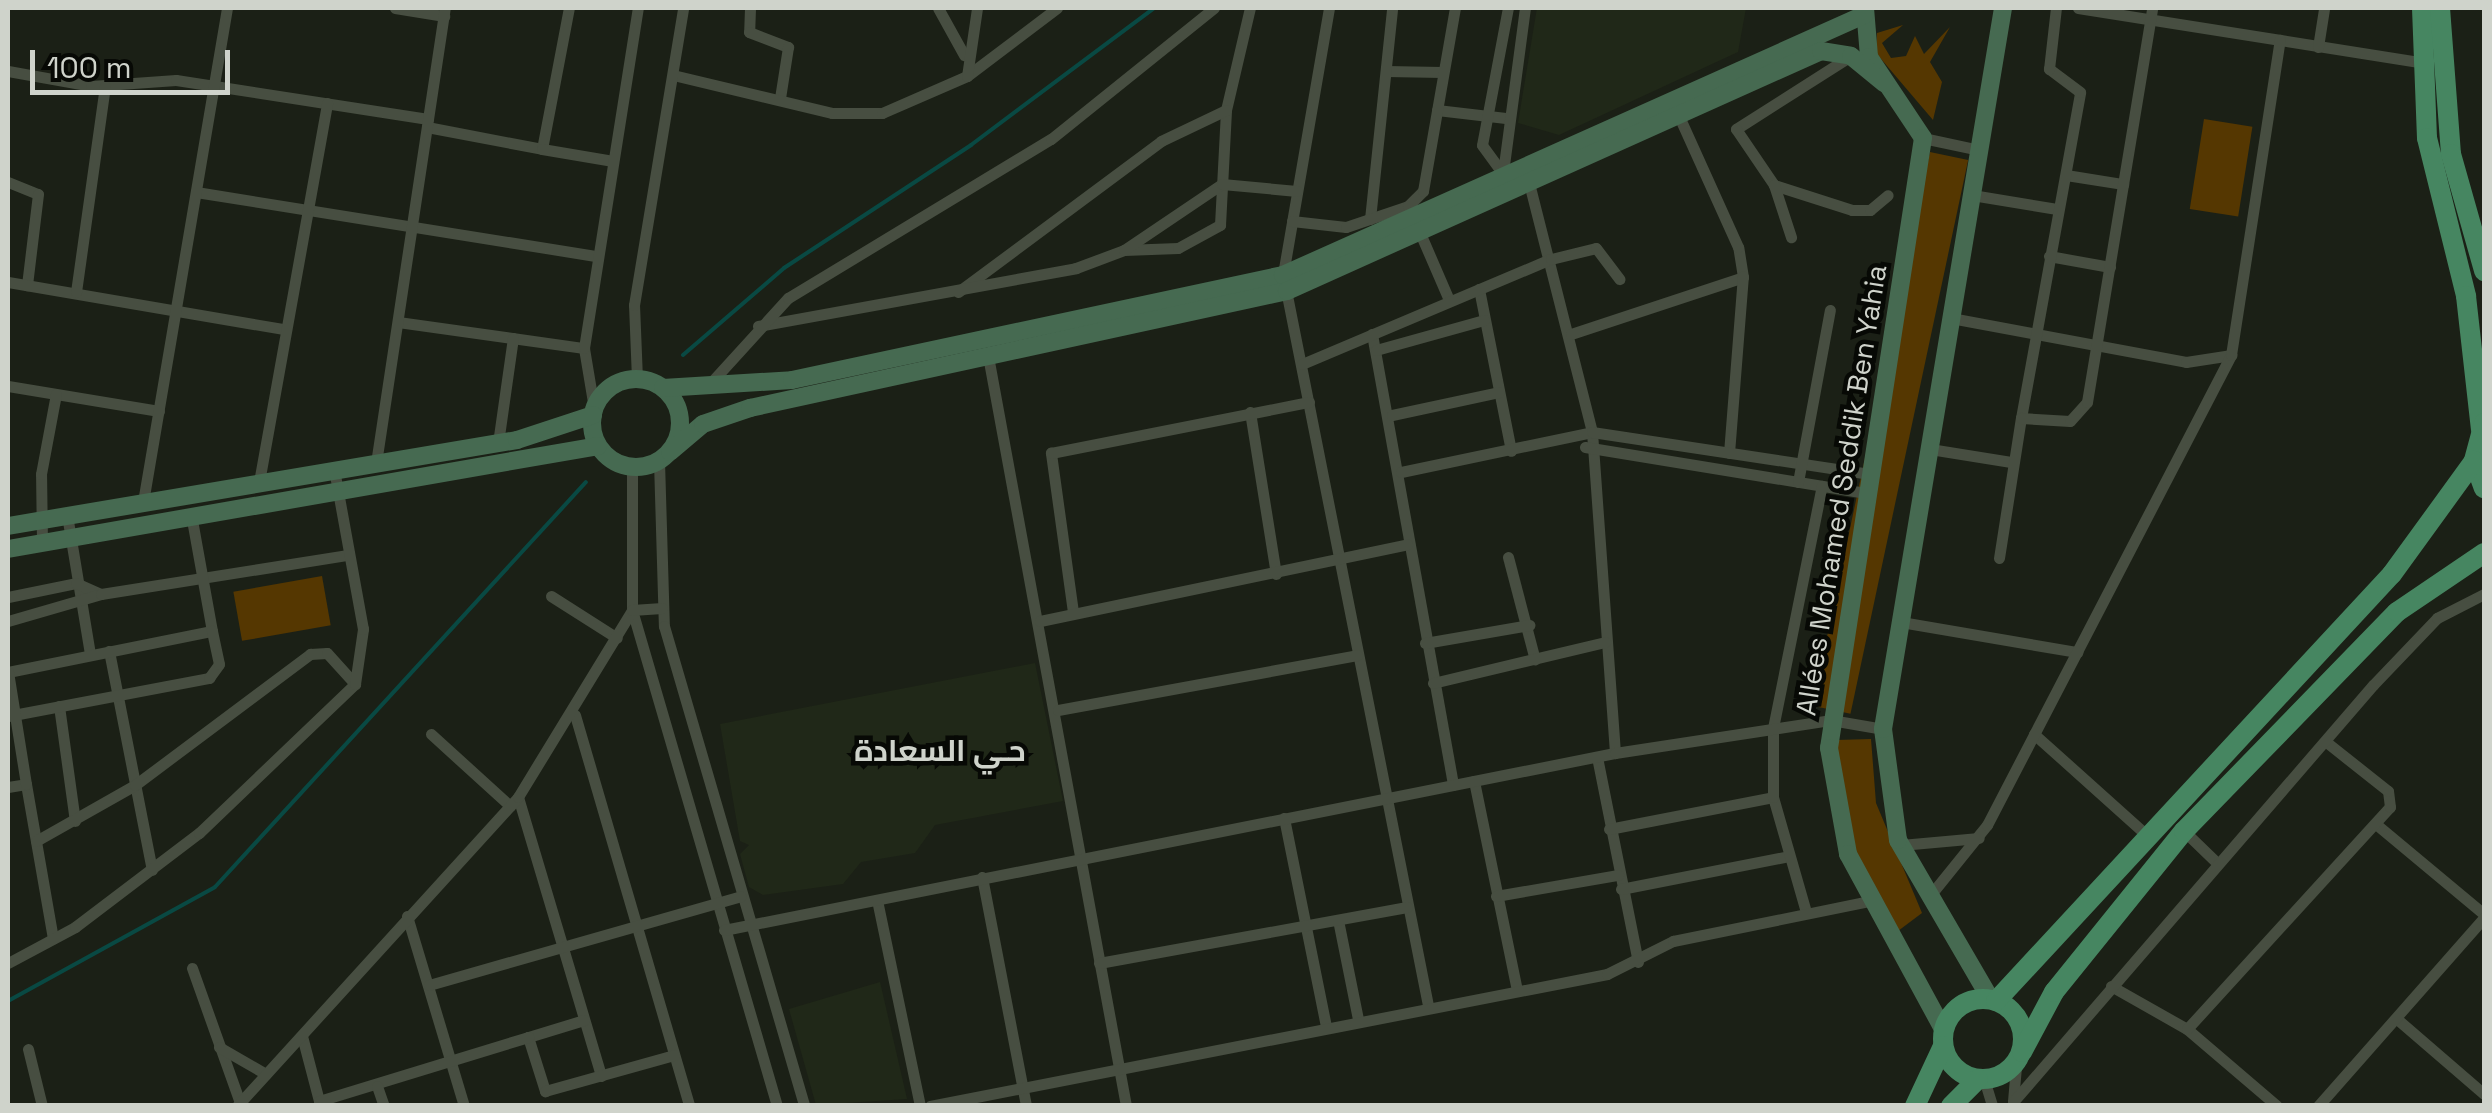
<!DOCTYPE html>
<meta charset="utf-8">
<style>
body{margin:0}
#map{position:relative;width:2492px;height:1113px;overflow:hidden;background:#1b2016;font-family:"Space Grotesk",Cairo,sans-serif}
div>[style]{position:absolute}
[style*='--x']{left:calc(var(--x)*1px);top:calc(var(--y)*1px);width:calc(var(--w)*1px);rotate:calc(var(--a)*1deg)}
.built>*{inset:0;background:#202818}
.green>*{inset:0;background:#553701;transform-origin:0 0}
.stream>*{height:4px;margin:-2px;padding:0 2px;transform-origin:2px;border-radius:2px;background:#094943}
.street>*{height:11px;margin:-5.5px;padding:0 5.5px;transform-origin:5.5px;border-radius:5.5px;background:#474e41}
.secondary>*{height:18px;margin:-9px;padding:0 9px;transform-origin:9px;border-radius:9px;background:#466a51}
.secondary>.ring{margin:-9px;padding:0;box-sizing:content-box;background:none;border:18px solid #466a51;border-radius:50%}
.primary>*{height:20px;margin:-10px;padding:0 10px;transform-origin:10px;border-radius:10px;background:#468661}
.primary>.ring{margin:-10px;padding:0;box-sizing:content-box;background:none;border:20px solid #468661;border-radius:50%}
span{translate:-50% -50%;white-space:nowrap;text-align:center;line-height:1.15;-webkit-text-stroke:9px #070905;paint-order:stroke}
.street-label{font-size:28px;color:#cfd3cb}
.neighbourhood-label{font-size:30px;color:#cfd3cb;font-weight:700}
.frame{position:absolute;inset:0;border:10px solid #cfd3cb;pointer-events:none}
.scale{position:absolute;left:30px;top:50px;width:200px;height:45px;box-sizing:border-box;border:5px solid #cfd3cb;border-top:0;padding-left:12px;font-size:30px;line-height:35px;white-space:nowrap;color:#cfd3cb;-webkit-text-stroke:8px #070905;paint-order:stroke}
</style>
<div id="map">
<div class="built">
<div style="clip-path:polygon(1537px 8px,1746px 8px,1738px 52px,1559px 135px,1518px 123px)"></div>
<div style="clip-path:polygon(1035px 663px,1063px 801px,935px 825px,915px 853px,861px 862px,843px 884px,763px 895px,749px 887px,740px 854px,749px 845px,740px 841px,720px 724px)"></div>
<div style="clip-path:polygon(880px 982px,907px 1099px,816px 1105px,789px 1009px)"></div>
</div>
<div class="green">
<div style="clip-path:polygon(1903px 25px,1882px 43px,1891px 58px,1906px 56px,1915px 36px,1924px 54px,1950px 27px,1930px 62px,1942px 82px,1933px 120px,1876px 53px,1877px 33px)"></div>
<div style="left:2204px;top:119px;width:49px;height:91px;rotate:9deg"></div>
<div style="left:1930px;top:152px;width:39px;height:566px;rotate:12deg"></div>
<div style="left:322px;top:576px;width:50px;height:90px;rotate:80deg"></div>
<div style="clip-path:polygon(1871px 739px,1876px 803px,1922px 913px,1894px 934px,1857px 859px,1836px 740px)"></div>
</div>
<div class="stream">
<div style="--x:683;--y:355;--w:133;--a:-40.7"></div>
<div style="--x:784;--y:268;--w:224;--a:-33.3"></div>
<div style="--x:971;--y:145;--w:229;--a:-36.8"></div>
<div style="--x:8;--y:1001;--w:236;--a:-28.8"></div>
<div style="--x:215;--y:887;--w:549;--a:-47.51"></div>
</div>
<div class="street">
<div style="--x:395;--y:8;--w:50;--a:9.3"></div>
<div style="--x:750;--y:8;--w:24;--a:92"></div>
<div style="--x:749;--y:32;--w:42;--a:21"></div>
<div style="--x:788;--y:47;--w:52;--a:98.9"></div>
<div style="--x:938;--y:8;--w:54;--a:61"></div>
<div style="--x:1329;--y:8;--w:271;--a:99.8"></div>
<div style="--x:1283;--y:275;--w:744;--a:78.77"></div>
<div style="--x:2078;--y:8;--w:353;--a:9"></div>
<div style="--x:2318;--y:47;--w:39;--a:-81"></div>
<div style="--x:1849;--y:57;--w:134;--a:147.5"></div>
<div style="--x:1736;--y:129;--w:68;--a:55.8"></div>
<div style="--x:1774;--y:185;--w:82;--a:17.8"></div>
<div style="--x:1852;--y:210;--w:18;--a:0"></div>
<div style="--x:1870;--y:210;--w:23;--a:-40"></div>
<div style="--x:8;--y:71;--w:84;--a:10.2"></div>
<div style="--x:91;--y:86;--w:85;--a:-4"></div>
<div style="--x:176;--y:80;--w:255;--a:8.8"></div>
<div style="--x:1386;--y:71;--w:56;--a:1"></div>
<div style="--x:673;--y:75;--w:163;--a:13.4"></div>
<div style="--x:832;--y:113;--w:50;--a:0"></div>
<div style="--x:882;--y:113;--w:93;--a:-23.5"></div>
<div style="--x:967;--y:76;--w:113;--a:-37.1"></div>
<div style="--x:967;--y:76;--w:69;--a:-81.6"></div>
<div style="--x:1437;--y:110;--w:69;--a:6.6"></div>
<div style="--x:427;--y:127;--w:117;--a:10.8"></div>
<div style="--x:542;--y:149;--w:144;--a:-79.2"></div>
<div style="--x:1923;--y:138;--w:57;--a:12.1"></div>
<div style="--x:542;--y:149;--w:72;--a:9.6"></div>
<div style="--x:1498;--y:167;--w:27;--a:-126"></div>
<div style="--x:1482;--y:145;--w:139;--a:-79.3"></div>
<div style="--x:2066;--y:175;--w:58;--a:9"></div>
<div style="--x:1528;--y:179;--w:261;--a:75.8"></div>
<div style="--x:1592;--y:432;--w:322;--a:85.9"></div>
<div style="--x:1502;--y:180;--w:174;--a:-82.4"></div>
<div style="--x:8;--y:182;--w:32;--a:22"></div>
<div style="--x:38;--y:194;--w:92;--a:96.9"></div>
<div style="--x:1774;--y:185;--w:55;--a:71.9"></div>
<div style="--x:196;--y:192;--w:406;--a:9.1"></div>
<div style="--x:1972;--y:195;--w:86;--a:9.4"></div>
<div style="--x:1370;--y:219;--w:212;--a:-84"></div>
<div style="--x:1292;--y:221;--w:54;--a:6.3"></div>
<div style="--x:1346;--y:227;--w:65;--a:-18.7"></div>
<div style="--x:1408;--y:206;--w:21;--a:-45"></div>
<div style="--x:1423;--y:191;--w:186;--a:-80.1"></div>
<div style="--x:1417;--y:226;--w:81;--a:66.6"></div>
<div style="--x:1124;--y:250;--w:54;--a:-2.1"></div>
<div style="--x:1178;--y:248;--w:48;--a:-28.7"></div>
<div style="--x:1220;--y:225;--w:115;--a:-87"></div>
<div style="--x:1226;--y:110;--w:105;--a:-76.8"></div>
<div style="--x:2049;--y:256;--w:62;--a:10.2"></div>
<div style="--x:8;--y:282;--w:280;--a:9.7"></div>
<div style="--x:1479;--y:289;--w:165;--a:78.8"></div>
<div style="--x:76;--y:292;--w:208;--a:-82"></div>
<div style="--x:958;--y:292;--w:253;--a:-36.6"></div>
<div style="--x:1161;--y:141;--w:72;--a:-25.5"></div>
<div style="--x:1951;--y:318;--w:239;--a:10.6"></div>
<div style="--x:2186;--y:362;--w:46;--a:-8.8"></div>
<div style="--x:398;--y:322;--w:188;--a:8"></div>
<div style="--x:758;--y:326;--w:323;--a:-10.3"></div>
<div style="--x:1076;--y:268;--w:51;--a:-20.6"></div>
<div style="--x:1124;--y:250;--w:118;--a:-34"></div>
<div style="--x:1222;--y:184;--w:75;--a:5.3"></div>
<div style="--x:1372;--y:334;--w:458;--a:79.8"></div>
<div style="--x:1571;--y:334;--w:181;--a:-18.3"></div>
<div style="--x:1743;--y:277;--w:30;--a:-99"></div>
<div style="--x:1738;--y:247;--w:148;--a:-114.3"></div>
<div style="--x:1376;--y:350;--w:112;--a:-15.5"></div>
<div style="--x:988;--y:356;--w:763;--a:79.57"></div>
<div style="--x:1302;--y:364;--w:270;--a:-22.9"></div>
<div style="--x:1551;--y:259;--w:46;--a:-13.7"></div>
<div style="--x:1596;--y:248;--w:39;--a:53"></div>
<div style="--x:637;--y:379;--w:74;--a:-92.3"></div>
<div style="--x:634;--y:305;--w:301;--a:-80.6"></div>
<div style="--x:8;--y:386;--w:153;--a:9.4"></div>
<div style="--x:706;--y:388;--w:122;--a:-47.7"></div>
<div style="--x:788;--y:298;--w:307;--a:-31.2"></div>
<div style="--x:1051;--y:139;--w:209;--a:-38.8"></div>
<div style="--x:594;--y:408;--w:61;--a:-99.5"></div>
<div style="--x:584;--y:348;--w:344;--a:-81"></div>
<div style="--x:1250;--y:412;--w:164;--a:80.9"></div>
<div style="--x:1392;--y:415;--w:109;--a:-12.1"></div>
<div style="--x:2021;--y:418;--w:331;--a:-79.7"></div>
<div style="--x:2080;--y:92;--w:39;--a:-143"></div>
<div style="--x:2049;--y:69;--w:61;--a:-83.5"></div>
<div style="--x:498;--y:443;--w:106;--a:-81.9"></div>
<div style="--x:1585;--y:447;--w:286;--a:9.3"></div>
<div style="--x:1930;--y:449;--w:82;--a:9.1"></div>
<div style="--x:1729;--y:453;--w:177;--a:-85.5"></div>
<div style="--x:659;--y:461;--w:165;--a:88.3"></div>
<div style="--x:664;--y:626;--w:500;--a:73.7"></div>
<div style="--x:376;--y:463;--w:460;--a:-81.4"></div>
<div style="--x:632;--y:467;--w:143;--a:90"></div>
<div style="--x:632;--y:610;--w:517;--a:73.7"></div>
<div style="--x:1401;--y:472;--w:195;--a:-11.8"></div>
<div style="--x:1592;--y:432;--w:281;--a:8.6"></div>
<div style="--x:259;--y:482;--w:385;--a:-79.8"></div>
<div style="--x:1798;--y:482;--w:175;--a:-79.5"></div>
<div style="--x:143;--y:502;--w:501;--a:-80.35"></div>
<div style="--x:67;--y:515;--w:141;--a:80.6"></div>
<div style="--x:42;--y:542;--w:68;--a:-90.8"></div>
<div style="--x:41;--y:474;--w:81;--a:-79.4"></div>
<div style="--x:1508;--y:557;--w:106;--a:75.3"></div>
<div style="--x:1999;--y:558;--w:142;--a:-81.1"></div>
<div style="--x:2021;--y:418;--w:49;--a:3.5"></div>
<div style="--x:2070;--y:421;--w:25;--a:-48"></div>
<div style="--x:2087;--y:402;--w:399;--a:-80.6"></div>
<div style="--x:551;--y:596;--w:78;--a:32.5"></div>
<div style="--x:8;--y:597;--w:69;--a:-11.6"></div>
<div style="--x:76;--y:583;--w:27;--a:24"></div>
<div style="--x:1073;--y:612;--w:161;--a:-97.9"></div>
<div style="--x:1051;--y:453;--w:263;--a:-11.2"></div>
<div style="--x:8;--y:621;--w:97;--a:-16.2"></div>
<div style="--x:101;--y:594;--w:250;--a:-9"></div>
<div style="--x:1040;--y:621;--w:375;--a:-11.8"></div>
<div style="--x:1901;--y:622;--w:179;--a:9.7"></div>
<div style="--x:1425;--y:643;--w:106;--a:-9.8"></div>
<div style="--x:109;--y:651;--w:223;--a:78.9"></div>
<div style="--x:8;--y:672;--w:208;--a:-11.4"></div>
<div style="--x:212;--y:631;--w:119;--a:-100.2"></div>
<div style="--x:1433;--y:683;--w:177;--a:-13.4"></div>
<div style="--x:59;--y:706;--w:116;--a:82.1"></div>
<div style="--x:1058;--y:710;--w:304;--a:-10.4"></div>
<div style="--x:575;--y:715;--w:407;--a:73.7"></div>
<div style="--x:8;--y:716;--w:205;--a:-10.7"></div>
<div style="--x:209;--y:678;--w:17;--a:-54"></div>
<div style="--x:219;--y:664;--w:34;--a:-102"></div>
<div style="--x:431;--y:734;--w:107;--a:42.3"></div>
<div style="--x:2034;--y:734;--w:157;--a:41.9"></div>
<div style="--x:1597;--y:757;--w:209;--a:78.7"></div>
<div style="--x:1474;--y:781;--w:214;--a:78.4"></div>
<div style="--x:26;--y:784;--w:157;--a:80.1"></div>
<div style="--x:8;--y:787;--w:18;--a:-9"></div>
<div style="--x:26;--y:784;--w:113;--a:-99.1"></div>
<div style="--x:518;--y:797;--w:291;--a:73.4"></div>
<div style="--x:1284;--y:818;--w:213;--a:78.6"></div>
<div style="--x:2377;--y:825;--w:139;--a:39.8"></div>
<div style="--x:1609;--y:829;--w:167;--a:-11"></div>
<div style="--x:2184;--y:831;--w:45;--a:44.1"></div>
<div style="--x:36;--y:841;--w:114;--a:-29.5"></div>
<div style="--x:135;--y:785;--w:219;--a:-36.8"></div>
<div style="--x:310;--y:654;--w:17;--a:-3"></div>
<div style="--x:327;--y:653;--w:42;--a:47.9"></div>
<div style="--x:1901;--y:845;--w:78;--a:-5.1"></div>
<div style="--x:982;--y:877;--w:233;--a:79.1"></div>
<div style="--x:1621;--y:889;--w:171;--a:-11.1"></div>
<div style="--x:1496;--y:896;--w:124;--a:-9.8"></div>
<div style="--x:1928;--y:898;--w:94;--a:-51.1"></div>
<div style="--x:1987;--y:825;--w:530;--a:-62.56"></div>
<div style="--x:2231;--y:355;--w:319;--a:-81.2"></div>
<div style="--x:877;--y:900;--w:210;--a:78.2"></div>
<div style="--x:1806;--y:912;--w:120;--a:-106"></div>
<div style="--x:1773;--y:797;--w:69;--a:-90"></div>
<div style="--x:1773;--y:728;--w:247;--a:-78.6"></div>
<div style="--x:407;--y:916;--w:198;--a:73.3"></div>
<div style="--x:1338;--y:920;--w:101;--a:78.6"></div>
<div style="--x:724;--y:930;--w:908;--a:-11.24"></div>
<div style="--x:1615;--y:753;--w:219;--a:-8.7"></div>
<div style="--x:1831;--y:720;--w:53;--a:9.8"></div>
<div style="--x:8;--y:963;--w:76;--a:-28.2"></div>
<div style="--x:75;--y:927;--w:156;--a:-37.2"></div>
<div style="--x:199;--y:833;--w:216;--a:-43.7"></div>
<div style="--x:355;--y:684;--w:56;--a:-81.7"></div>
<div style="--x:363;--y:629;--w:163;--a:-100.3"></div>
<div style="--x:1099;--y:963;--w:313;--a:-10.3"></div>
<div style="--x:192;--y:968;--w:143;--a:70.4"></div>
<div style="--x:429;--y:985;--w:324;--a:-15.9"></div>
<div style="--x:2111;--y:986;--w:87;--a:29.5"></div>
<div style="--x:2187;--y:1029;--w:118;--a:40.5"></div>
<div style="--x:2397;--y:1019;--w:115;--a:40.8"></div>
<div style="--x:584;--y:1020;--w:59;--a:163.1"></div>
<div style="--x:528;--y:1037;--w:57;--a:72.5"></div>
<div style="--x:545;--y:1091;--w:134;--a:-15.6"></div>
<div style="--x:2187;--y:1029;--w:301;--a:-47.6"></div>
<div style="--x:2390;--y:807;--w:16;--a:-97"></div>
<div style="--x:2388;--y:791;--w:80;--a:-141.6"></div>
<div style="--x:302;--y:1036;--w:67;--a:75.3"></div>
<div style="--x:319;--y:1101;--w:219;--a:-17"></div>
<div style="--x:219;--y:1047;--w:54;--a:29.9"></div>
<div style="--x:28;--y:1049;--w:59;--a:76.2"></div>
<div style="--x:1984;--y:1079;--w:28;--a:73"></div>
<div style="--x:377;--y:1086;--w:21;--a:71"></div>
<div style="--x:2013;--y:1101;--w:38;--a:-85"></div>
<div style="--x:2013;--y:1102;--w:551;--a:-49.2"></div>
<div style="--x:2373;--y:685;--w:93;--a:-46.3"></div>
<div style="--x:2437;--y:618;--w:53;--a:-27.1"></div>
<div style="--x:237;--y:1106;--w:418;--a:-47.7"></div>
<div style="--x:518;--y:797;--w:219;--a:-58.6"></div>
<div style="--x:632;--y:610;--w:30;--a:-4"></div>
<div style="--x:930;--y:1106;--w:690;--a:-11.03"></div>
<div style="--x:1607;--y:974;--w:74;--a:-26.6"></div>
<div style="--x:1673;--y:941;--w:201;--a:-11.5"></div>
<div style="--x:2318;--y:1106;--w:251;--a:-48.6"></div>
</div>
<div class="secondary">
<div style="--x:1865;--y:8;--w:49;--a:85.3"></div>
<div style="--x:1869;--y:57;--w:97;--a:56.3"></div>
<div style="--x:1923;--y:138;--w:617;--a:98.76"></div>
<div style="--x:1829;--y:748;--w:108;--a:79.8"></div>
<div style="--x:1848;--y:854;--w:201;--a:61.5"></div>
<div class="ring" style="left:592px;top:379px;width:70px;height:70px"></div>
<div style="--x:663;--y:388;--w:129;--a:-3.5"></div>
<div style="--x:792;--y:380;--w:502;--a:-12.07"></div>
<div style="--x:1283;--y:275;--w:637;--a:-24.11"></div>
<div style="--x:670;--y:452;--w:43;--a:-40.3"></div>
<div style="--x:703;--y:424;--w:50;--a:-18.8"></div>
<div style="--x:750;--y:408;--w:550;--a:-12.29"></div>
<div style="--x:1287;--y:291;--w:585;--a:-24.2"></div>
<div style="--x:1821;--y:51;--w:30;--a:9"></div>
<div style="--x:1851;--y:56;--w:43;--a:39.3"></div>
<div style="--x:8;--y:526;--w:516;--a:-9.59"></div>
<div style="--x:517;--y:440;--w:80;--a:-18.2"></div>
<div style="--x:8;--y:549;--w:599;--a:-9.9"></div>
<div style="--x:1991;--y:1000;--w:185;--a:-120.2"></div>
<div style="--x:1898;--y:840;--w:112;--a:-97.7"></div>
<div style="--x:1883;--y:729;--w:731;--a:-80.55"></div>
</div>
<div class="primary">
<div style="--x:2422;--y:8;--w:130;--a:87.8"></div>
<div style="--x:2427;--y:138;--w:163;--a:76.1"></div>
<div style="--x:2466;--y:296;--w:134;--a:83.6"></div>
<div style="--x:2440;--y:8;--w:146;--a:85.7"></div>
<div style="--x:2451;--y:154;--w:122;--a:74.2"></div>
<div style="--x:2484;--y:423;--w:39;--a:105"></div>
<div style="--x:2474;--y:461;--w:29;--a:70"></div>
<div class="ring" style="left:1943px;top:999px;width:60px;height:60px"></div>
<div style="--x:1996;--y:1001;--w:582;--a:-47.16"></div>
<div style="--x:2392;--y:574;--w:140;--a:-54"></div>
<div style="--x:2022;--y:1052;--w:68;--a:-61.9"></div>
<div style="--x:2054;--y:992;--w:207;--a:-51.1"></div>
<div style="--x:2184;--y:831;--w:305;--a:-45.8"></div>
<div style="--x:2397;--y:612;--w:105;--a:-34.1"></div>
<div style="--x:1915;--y:1106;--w:66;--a:-65"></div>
<div style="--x:1951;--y:1106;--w:38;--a:-45"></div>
</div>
<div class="street-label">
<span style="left:1841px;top:490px;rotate:-81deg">Allées Mohamed Seddik Ben Yahia</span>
</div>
<div class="neighbourhood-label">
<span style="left:940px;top:751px">حـي السعادة</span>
</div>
<div class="frame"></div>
<div class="scale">100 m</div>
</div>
